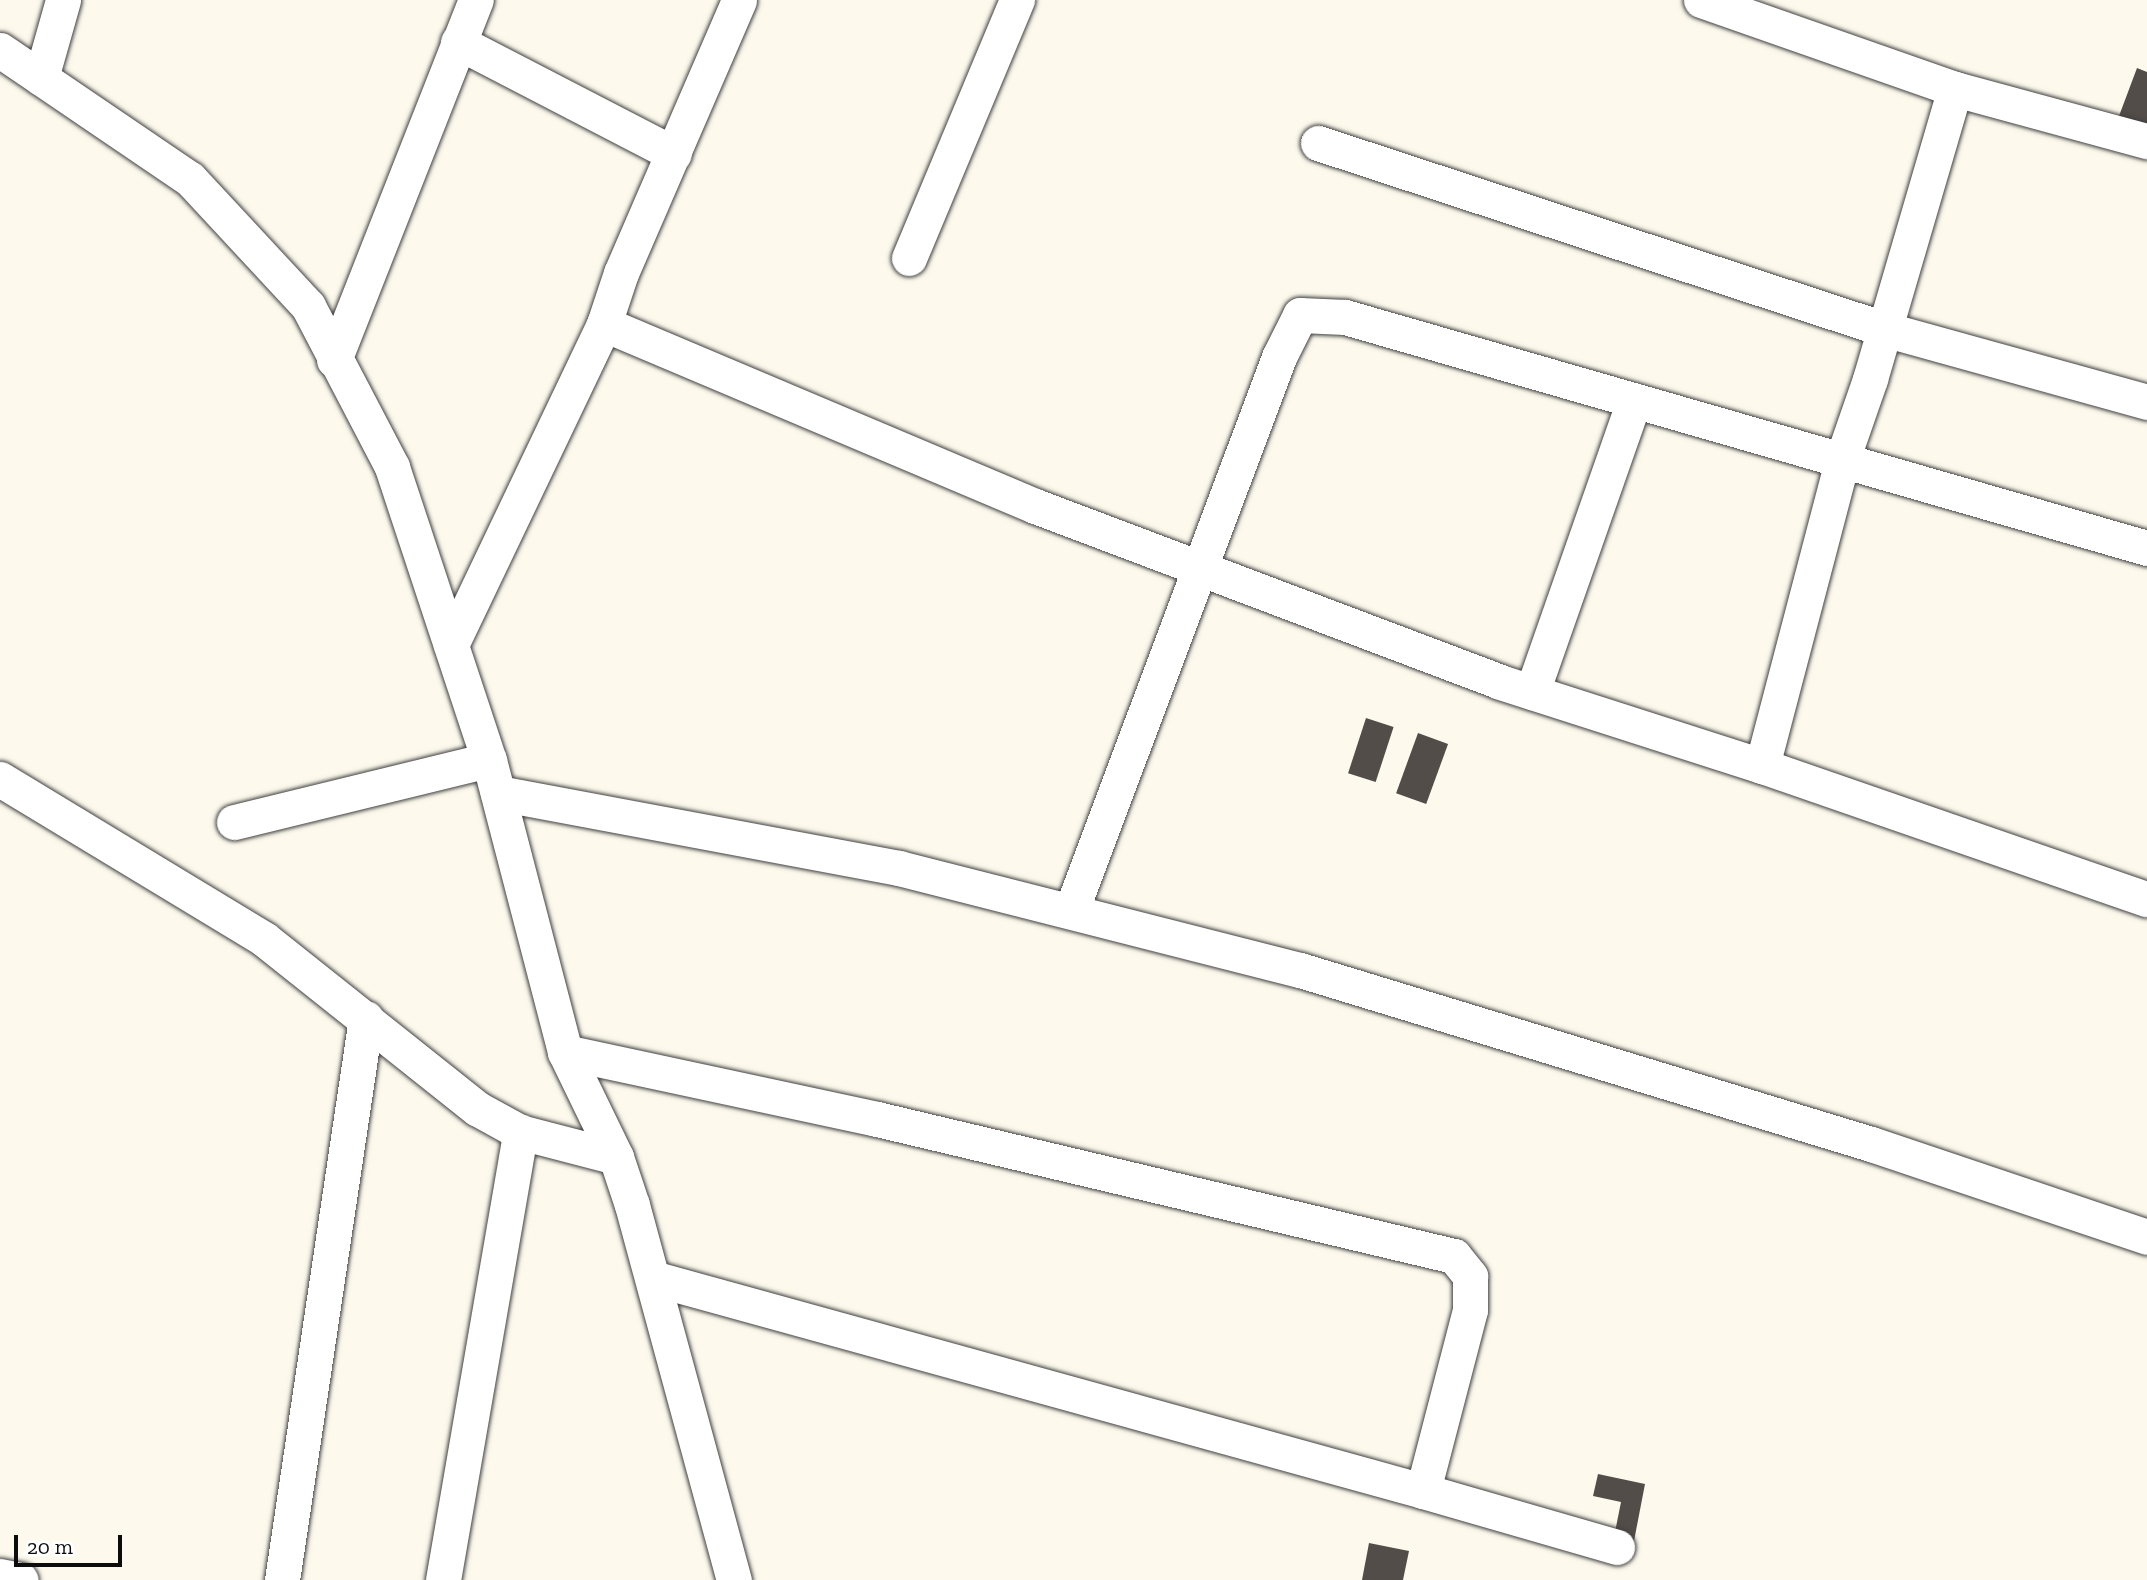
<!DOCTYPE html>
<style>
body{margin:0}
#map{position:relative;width:2147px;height:1580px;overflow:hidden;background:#fdfaed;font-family:"Zilla Slab",serif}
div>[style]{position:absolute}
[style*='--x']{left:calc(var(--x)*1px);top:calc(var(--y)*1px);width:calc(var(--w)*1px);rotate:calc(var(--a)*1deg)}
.building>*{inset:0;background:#534d49;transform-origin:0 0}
.roads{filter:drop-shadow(0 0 2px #3f3f3f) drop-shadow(0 0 2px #3f3f3f)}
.minor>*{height:35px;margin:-17.5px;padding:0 17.5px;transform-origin:17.5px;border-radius:17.5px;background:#fff}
span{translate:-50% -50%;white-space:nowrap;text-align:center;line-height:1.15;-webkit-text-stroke:7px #fff;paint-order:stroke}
.scale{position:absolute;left:14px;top:1535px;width:108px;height:32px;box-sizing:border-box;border:4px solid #0c0c0c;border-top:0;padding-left:9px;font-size:21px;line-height:24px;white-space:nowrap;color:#0c0c0c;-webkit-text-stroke:5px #fff;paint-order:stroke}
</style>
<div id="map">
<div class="building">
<div style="clip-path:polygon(2137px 68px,2147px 72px,2147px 135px,2116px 124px)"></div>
<div style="left:1366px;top:718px;width:29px;height:58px;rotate:18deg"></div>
<div style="left:1418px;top:733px;width:32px;height:64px;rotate:20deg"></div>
<div style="clip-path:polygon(1598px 1474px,1645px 1484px,1634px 1541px,1614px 1537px,1621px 1502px,1593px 1496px)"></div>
<div style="clip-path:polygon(1369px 1543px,1409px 1551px,1403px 1580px,1362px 1580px)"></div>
</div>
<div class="roads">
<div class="minor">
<div style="--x:1701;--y:0;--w:269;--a:19.3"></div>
<div style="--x:1955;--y:89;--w:199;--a:15.2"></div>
<div style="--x:458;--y:42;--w:243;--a:27.4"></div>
<div style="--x:0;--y:50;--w:230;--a:34.2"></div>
<div style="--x:190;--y:179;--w:173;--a:47.1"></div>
<div style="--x:308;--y:306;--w:182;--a:62.4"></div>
<div style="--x:392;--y:467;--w:309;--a:71.7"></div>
<div style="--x:489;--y:760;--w:302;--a:75.4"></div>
<div style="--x:565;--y:1052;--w:117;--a:64.1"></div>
<div style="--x:616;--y:1157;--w:51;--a:71.6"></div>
<div style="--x:632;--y:1205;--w:389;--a:74.8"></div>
<div style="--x:41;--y:78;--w:81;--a:-74.2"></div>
<div style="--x:1318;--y:143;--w:596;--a:18.19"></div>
<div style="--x:1884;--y:329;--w:273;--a:15.5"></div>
<div style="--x:909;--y:258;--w:280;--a:-67.3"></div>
<div style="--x:604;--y:324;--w:468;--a:22.9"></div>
<div style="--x:1035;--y:506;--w:497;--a:20.7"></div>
<div style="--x:1500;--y:682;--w:275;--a:17.8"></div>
<div style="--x:1762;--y:766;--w:407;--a:19.1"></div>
<div style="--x:334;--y:360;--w:387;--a:-68.5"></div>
<div style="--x:451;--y:645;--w:356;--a:-64.5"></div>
<div style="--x:604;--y:324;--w:54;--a:-71.6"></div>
<div style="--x:621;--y:273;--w:297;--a:-66.6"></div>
<div style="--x:1532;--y:692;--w:309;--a:-70.7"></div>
<div style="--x:1762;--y:766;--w:316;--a:-75.3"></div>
<div style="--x:1842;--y:460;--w:86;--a:-70.9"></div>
<div style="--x:1870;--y:379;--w:302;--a:-73.7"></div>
<div style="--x:0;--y:779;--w:309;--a:31.2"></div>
<div style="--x:264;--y:939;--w:273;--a:38.5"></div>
<div style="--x:478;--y:1109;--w:48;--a:28.7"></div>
<div style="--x:520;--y:1132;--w:99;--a:14.6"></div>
<div style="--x:498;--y:793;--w:408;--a:10.6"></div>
<div style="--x:899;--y:868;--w:414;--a:14.3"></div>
<div style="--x:1300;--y:970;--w:597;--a:16.95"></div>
<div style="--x:1871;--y:1144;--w:291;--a:18.6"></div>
<div style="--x:234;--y:822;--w:262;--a:-13.7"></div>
<div style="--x:1071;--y:911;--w:592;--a:-69.42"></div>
<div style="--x:1279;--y:357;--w:47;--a:-63.4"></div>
<div style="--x:1300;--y:315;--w:45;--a:2.5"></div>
<div style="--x:1345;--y:317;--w:835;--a:16.07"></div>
<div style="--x:565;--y:1052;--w:319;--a:12.1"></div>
<div style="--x:877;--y:1119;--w:593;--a:13.36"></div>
<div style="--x:1454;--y:1256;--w:26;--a:51"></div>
<div style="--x:1470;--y:1276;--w:34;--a:90"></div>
<div style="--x:1470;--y:1310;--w:187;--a:104.6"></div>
<div style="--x:1423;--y:1491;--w:799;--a:-164.54"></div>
<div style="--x:1423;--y:1491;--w:202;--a:16.1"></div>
<div style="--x:0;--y:1576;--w:21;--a:11"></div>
<div style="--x:282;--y:1580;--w:568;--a:-81.5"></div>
<div style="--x:443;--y:1580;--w:455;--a:-80.2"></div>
</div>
</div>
<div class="scale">20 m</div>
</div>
